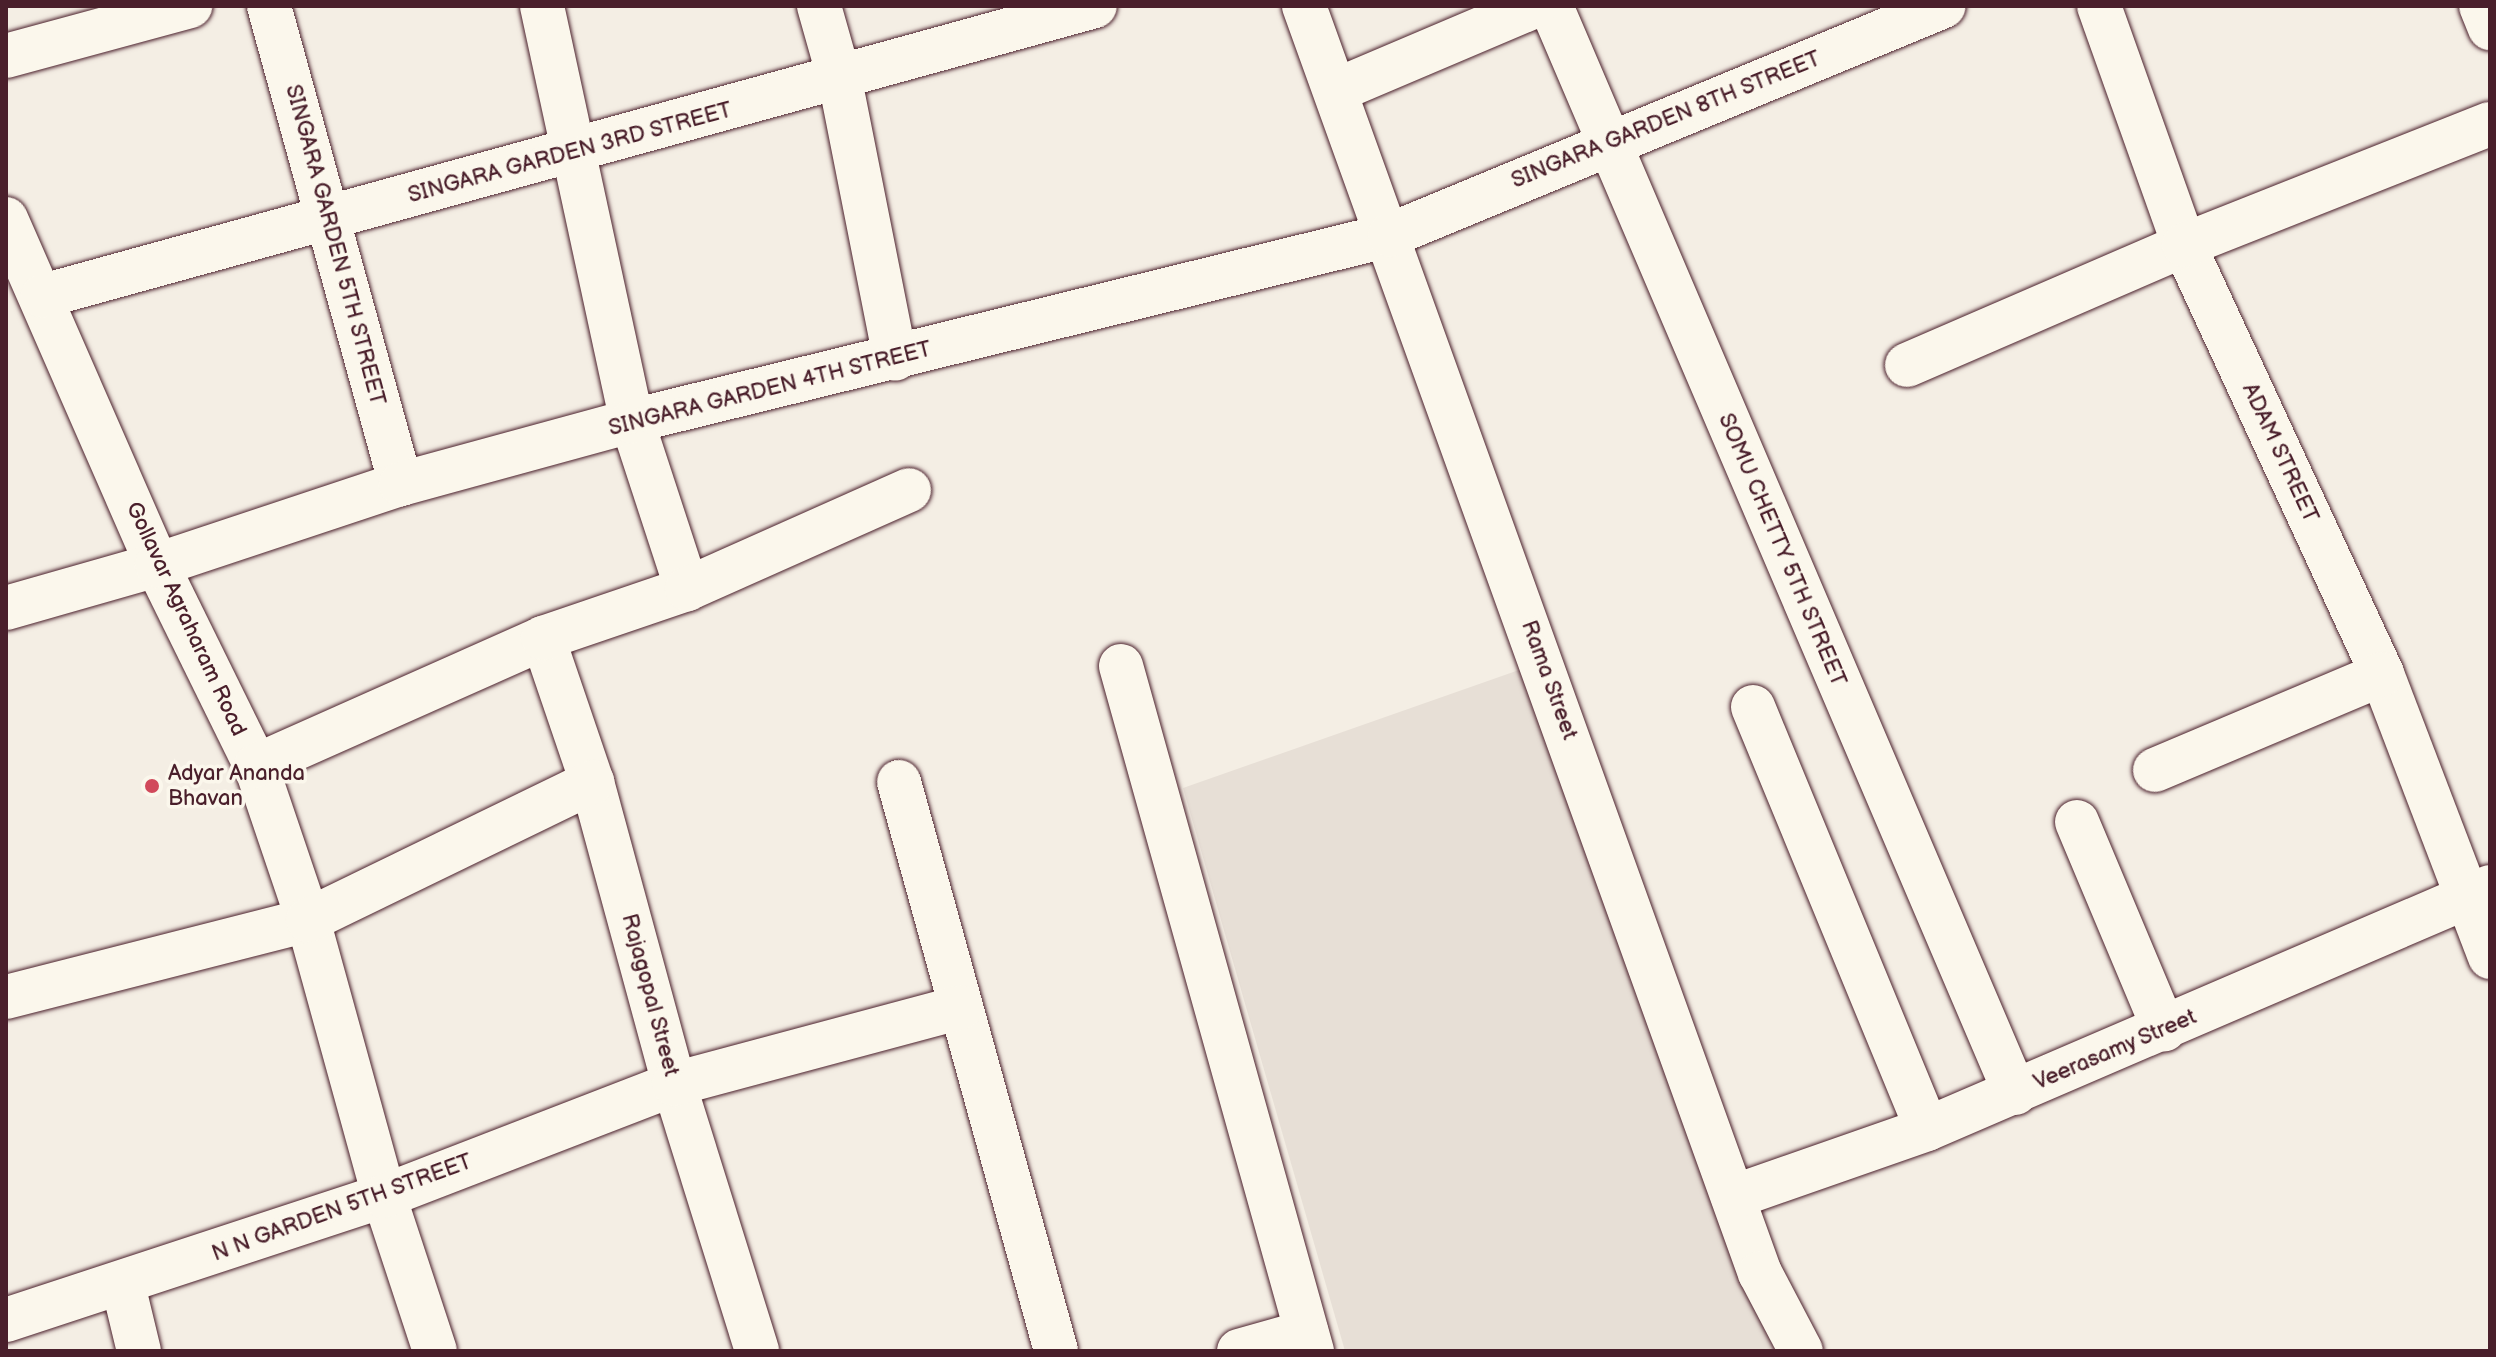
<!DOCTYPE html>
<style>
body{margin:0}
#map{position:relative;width:2496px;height:1357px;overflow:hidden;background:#f4eee4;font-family:"Balsamiq Sans",sans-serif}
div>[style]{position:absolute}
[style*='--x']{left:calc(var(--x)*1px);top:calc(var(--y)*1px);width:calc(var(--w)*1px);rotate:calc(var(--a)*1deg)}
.built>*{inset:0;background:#e7dfd6}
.roads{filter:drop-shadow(0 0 2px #4a1f2b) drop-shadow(0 0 2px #4a1f2b)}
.minor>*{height:44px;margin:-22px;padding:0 22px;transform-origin:22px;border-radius:22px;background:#fbf7ec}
.major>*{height:44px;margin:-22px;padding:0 22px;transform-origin:22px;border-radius:22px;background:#fbf7ec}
.dots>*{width:22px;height:22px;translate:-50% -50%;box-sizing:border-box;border:4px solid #fbf7ec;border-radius:50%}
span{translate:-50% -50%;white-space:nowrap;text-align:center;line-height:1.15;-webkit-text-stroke:7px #fbf7ec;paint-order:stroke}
.street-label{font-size:22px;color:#4a1f2b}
.poi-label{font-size:22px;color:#4a1f2b}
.left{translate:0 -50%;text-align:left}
.frame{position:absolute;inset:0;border:8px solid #4a1f2b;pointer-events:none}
</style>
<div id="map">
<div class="built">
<div style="clip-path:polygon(1519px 670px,1802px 1351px,1345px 1351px,1183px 788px)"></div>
</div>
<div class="roads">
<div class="minor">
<div style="--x:269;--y:6;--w:496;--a:74.6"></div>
<div style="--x:542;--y:6;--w:425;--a:77.8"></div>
<div style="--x:632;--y:421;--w:177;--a:71.9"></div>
<div style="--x:819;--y:6;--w:77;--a:74.2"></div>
<div style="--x:840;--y:80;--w:284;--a:78.8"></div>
<div style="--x:1304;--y:6;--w:1347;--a:70.21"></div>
<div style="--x:1760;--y:1273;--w:88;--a:62.3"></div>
<div style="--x:1551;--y:6;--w:1182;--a:66.88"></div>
<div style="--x:2099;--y:6;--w:254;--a:70.4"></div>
<div style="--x:2184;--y:245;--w:472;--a:65.2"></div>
<div style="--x:2382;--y:674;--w:303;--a:69.1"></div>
<div style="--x:6;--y:56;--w:191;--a:-15.2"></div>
<div style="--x:1337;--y:90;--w:215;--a:-23"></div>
<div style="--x:6;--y:219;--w:378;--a:66.4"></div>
<div style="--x:157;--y:565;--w:224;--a:63.8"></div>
<div style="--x:256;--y:766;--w:163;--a:71.3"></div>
<div style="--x:308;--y:920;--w:286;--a:74.6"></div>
<div style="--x:384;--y:1196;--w:163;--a:71.8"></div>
<div style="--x:43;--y:296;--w:1091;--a:-15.41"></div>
<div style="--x:1907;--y:365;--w:302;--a:-23.4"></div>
<div style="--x:2184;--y:245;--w:329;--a:-21.6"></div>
<div style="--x:6;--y:608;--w:157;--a:-15.9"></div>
<div style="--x:157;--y:565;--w:257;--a:-18.4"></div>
<div style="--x:401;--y:484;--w:239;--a:-15.3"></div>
<div style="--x:632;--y:421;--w:780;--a:-13.79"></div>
<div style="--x:1390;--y:235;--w:599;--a:-22.46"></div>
<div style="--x:543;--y:638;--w:152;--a:71.2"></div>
<div style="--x:592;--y:782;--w:313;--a:74.8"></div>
<div style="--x:674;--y:1084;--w:280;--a:72.7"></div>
<div style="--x:1121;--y:666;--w:711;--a:74.42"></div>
<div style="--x:1753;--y:707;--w:456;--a:67.6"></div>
<div style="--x:256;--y:766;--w:314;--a:-24"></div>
<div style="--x:543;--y:638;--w:152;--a:-18.8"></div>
<div style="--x:687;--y:589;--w:243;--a:-24"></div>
<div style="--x:2155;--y:770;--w:246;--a:-22.9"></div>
<div style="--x:899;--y:782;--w:590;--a:74.57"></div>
<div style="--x:2077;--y:822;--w:225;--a:67.2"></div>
<div style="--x:6;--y:997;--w:312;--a:-14.3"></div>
<div style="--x:308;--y:920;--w:316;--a:-25.9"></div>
<div style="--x:1733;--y:1197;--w:206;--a:-19.3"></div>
<div style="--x:1927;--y:1129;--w:613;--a:-23.26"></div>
<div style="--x:123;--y:1285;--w:68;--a:76.4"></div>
<div style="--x:6;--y:1320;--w:398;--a:-18.2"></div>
<div style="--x:384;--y:1196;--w:311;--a:-21.1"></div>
<div style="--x:674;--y:1084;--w:297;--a:-15"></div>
<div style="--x:1239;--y:1351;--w:70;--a:-15.8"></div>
</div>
<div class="major">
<div style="--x:2481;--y:6;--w:24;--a:68"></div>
</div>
</div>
<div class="dots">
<div style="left:152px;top:786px;background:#d1495b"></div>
</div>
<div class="street-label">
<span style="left:1666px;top:120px;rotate:-22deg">SINGARA GARDEN 8TH STREET</span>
<span style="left:570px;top:153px;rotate:-15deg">SINGARA GARDEN 3RD STREET</span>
<span style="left:335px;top:245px;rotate:75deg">SINGARA GARDEN 5TH STREET</span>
<span style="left:770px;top:389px;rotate:-14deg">SINGARA GARDEN 4TH STREET</span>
<span style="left:2280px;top:453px;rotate:65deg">ADAM STREET</span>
<span style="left:1782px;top:550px;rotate:67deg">SOMU CHETTY 5TH STREET</span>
<span style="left:186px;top:619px;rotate:65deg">Gollavar Agraharam Road</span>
<span style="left:1549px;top:680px;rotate:70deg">Rama Street</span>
<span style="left:650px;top:995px;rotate:75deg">Rajagopal Street</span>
<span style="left:2115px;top:1050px;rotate:-23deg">Veerasamy Street</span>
<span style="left:342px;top:1208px;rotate:-20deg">N N GARDEN 5TH STREET</span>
</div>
<div class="poi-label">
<span class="left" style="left:168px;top:786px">Adyar Ananda<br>Bhavan</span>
</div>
<div class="frame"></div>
</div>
